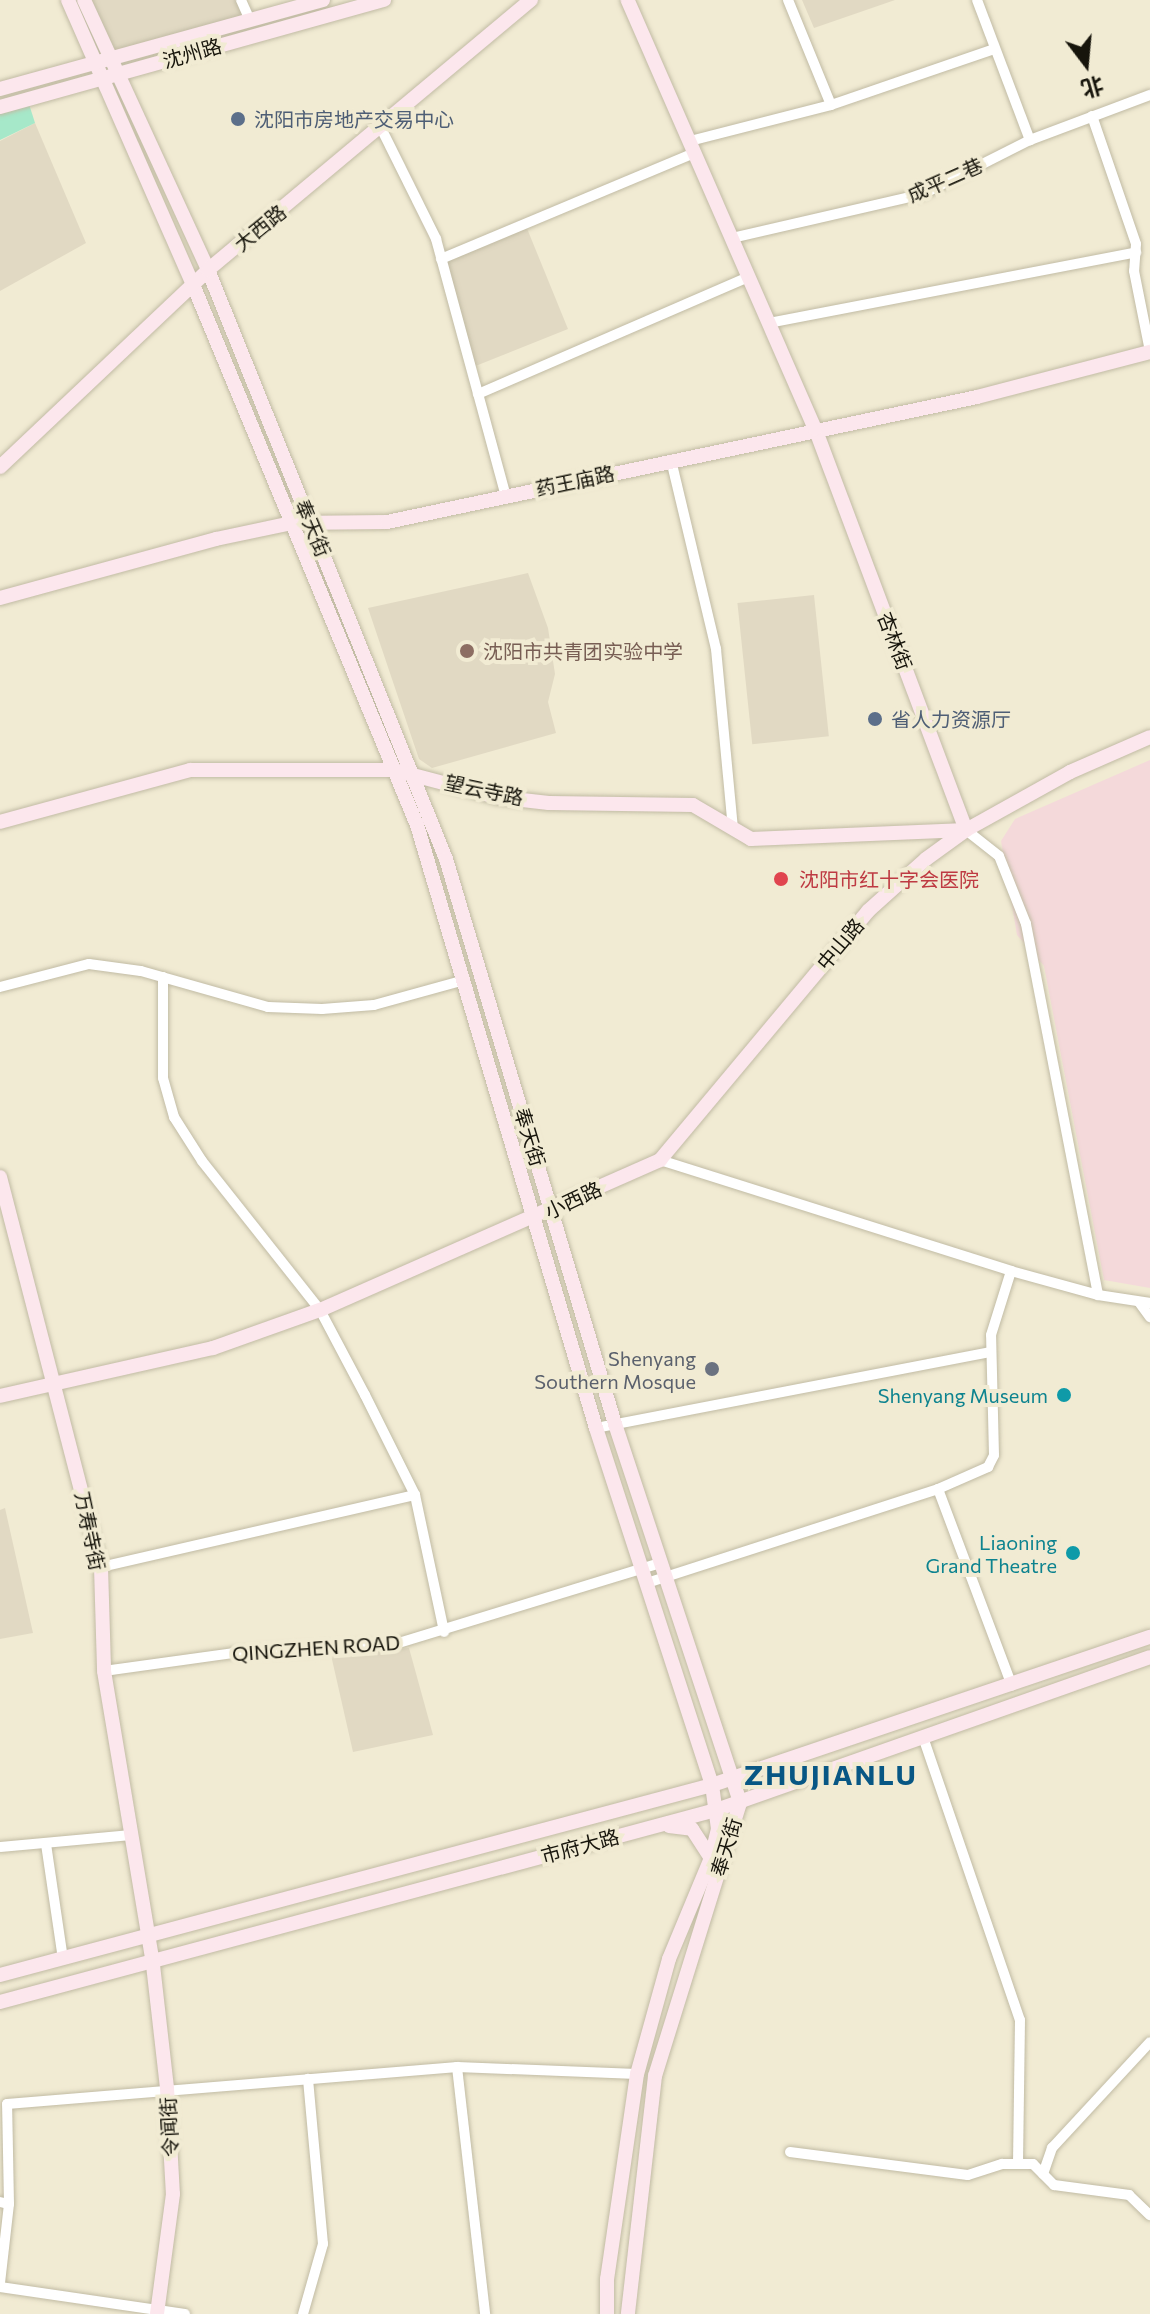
<!DOCTYPE html>
<meta charset="utf-8">
<style>
body{margin:0}
#map{position:relative;width:1150px;height:2314px;overflow:hidden;background:#f1ebd3;font-family:Commissioner,"Noto Sans SC",sans-serif}
div>[style]{position:absolute}
[style*='--x']{left:calc(var(--x)*1px);top:calc(var(--y)*1px);width:calc(var(--w)*1px);rotate:calc(var(--a)*1deg)}
.commercial>*{inset:0;background:#f4d9da}
.education>*{inset:0;background:#e1d9c3;transform-origin:0 0}
.green>*{inset:0;background:#a6e8c9}
.roads{filter:drop-shadow(0 0 2px #c1bba4) drop-shadow(0 0 2px #c1bba4)}
.street>*{height:10px;margin:-5px;padding:0 5px;transform-origin:5px;border-radius:5px;background:#fff}
.secondary>*{height:14px;margin:-7px;padding:0 7px;transform-origin:7px;border-radius:7px;background:#fce7ed}
.dots>*{width:22px;height:22px;translate:-50% -50%;box-sizing:border-box;border:4px solid #f1ebd3;border-radius:50%}
span{translate:-50% -50%;white-space:nowrap;text-align:center;line-height:1.15;-webkit-text-stroke:8px #f1ebd3;paint-order:stroke}
.street-label{font-size:20px;color:#17150c}
.service-label{font-size:20px;color:#4e5e75}
.left{translate:0 -50%;text-align:left}
.education-label{font-size:20px;color:#785e54}
.health-label{font-size:20px;color:#be3a42}
.worship-label{font-size:20px;color:#5b616d}
.right{translate:-100% -50%;text-align:right}
.culture-label{font-size:20px;color:#0d838f}
.district-label{font-size:28px;color:#085784;font-weight:700;letter-spacing:2px}
.north{position:absolute;left:1046px;top:24px;width:80px;height:80px;-webkit-text-stroke:6px #f1ebd3;paint-order:stroke;rotate:164deg;font-size:22px;font-weight:700;line-height:32px;text-align:center;color:#17150c}
.north::after{content:'';display:block;margin:auto;width:28px;height:36px;background:#17150c;clip-path:polygon(50% 0,100% 100%,50% 72%,0 100%)}
</style>
<div id="map">
<div class="commercial">
<div style="clip-path:polygon(1150px 760px,1150px 1288px,1104px 1280px,1044px 966px,1017px 935px,1001px 841px,1015px 819px)"></div>
</div>
<div class="education">
<div style="clip-path:polygon(91px 0,236px 0,243px 16px,114px 52px)"></div>
<div style="clip-path:polygon(802px 0,895px 0,814px 28px)"></div>
<div style="clip-path:polygon(35px 123px,86px 243px,0 291px,0 141px)"></div>
<div style="clip-path:polygon(526px 226px,568px 329px,473px 367px,444px 260px)"></div>
<div style="clip-path:polygon(528px 573px,548px 628px,555px 674px,548px 702px,556px 733px,432px 768px,419px 759px,368px 608px)"></div>
<div style="left:814px;top:595px;width:142px;height:77px;rotate:84deg"></div>
<div style="clip-path:polygon(5px 1508px,33px 1633px,0 1639px,0 1510px)"></div>
<div style="clip-path:polygon(409px 1648px,433px 1735px,353px 1752px,331px 1655px)"></div>
</div>
<div class="green">
<div style="clip-path:polygon(29px 104px,35px 123px,0 140px,0 113px)"></div>
</div>
<div class="roads">
<div class="street">
<div style="--x:241;--y:0;--w:22;--a:66"></div>
<div style="--x:788;--y:0;--w:113;--a:67.7"></div>
<div style="--x:977;--y:0;--w:150;--a:69.3"></div>
<div style="--x:1092;--y:116;--w:135;--a:71"></div>
<div style="--x:1136;--y:244;--w:27;--a:94"></div>
<div style="--x:1134;--y:271;--w:82;--a:78.7"></div>
<div style="--x:381;--y:128;--w:124;--a:63.6"></div>
<div style="--x:436;--y:239;--w:266;--a:74.8"></div>
<div style="--x:690;--y:141;--w:146;--a:-14.3"></div>
<div style="--x:831;--y:105;--w:173;--a:-18.9"></div>
<div style="--x:732;--y:238;--w:196;--a:-13"></div>
<div style="--x:923;--y:194;--w:120;--a:-26.8"></div>
<div style="--x:1030;--y:140;--w:128;--a:-20.6"></div>
<div style="--x:441;--y:259;--w:275;--a:-22.7"></div>
<div style="--x:769;--y:323;--w:374;--a:-10.9"></div>
<div style="--x:478;--y:394;--w:295;--a:-23.4"></div>
<div style="--x:671;--y:460;--w:194;--a:76.6"></div>
<div style="--x:716;--y:649;--w:181;--a:84.6"></div>
<div style="--x:966;--y:830;--w:42;--a:38.2"></div>
<div style="--x:999;--y:856;--w:73;--a:68.3"></div>
<div style="--x:1026;--y:924;--w:378;--a:79"></div>
<div style="--x:163;--y:977;--w:101;--a:90"></div>
<div style="--x:163;--y:1078;--w:41;--a:74.2"></div>
<div style="--x:174;--y:1117;--w:52;--a:57.5"></div>
<div style="--x:202;--y:1161;--w:190;--a:51.6"></div>
<div style="--x:320;--y:1310;--w:96;--a:62.1"></div>
<div style="--x:365;--y:1395;--w:112;--a:63.4"></div>
<div style="--x:415;--y:1495;--w:140;--a:78"></div>
<div style="--x:0;--y:987;--w:92;--a:-14.5"></div>
<div style="--x:89;--y:964;--w:52;--a:7.7"></div>
<div style="--x:141;--y:971;--w:132;--a:15.8"></div>
<div style="--x:268;--y:1007;--w:54;--a:2.1"></div>
<div style="--x:322;--y:1009;--w:52;--a:-4.4"></div>
<div style="--x:374;--y:1005;--w:94;--a:-15.4"></div>
<div style="--x:660;--y:1160;--w:368;--a:17.5"></div>
<div style="--x:1011;--y:1271;--w:90;--a:15.4"></div>
<div style="--x:1098;--y:1295;--w:53;--a:8.7"></div>
<div style="--x:1139;--y:1302;--w:19;--a:54"></div>
<div style="--x:596;--y:1428;--w:400;--a:-10.9"></div>
<div style="--x:938;--y:1489;--w:210;--a:69.4"></div>
<div style="--x:101;--y:1567;--w:322;--a:-12.9"></div>
<div style="--x:647;--y:1583;--w:306;--a:-17.9"></div>
<div style="--x:938;--y:1489;--w:55;--a:-23.7"></div>
<div style="--x:988;--y:1467;--w:13;--a:-63"></div>
<div style="--x:994;--y:1455;--w:120;--a:-91.4"></div>
<div style="--x:991;--y:1335;--w:67;--a:-72.6"></div>
<div style="--x:104;--y:1671;--w:130;--a:-7.9"></div>
<div style="--x:233;--y:1653;--w:159;--a:-2.9"></div>
<div style="--x:392;--y:1645;--w:281;--a:-17"></div>
<div style="--x:923;--y:1737;--w:299;--a:71.1"></div>
<div style="--x:1020;--y:2020;--w:144;--a:90.8"></div>
<div style="--x:46;--y:1844;--w:110;--a:81.6"></div>
<div style="--x:0;--y:1847;--w:132;--a:-5.2"></div>
<div style="--x:457;--y:2067;--w:249;--a:83.5"></div>
<div style="--x:790;--y:2152;--w:179;--a:7.4"></div>
<div style="--x:968;--y:2175;--w:36;--a:-18"></div>
<div style="--x:1002;--y:2164;--w:31;--a:0"></div>
<div style="--x:1033;--y:2164;--w:30;--a:45"></div>
<div style="--x:1054;--y:2185;--w:76;--a:7.6"></div>
<div style="--x:1129;--y:2195;--w:29;--a:44"></div>
<div style="--x:1043;--y:2174;--w:28;--a:-71"></div>
<div style="--x:1052;--y:2148;--w:144;--a:-47.2"></div>
<div style="--x:0;--y:2202;--w:9;--a:13"></div>
<div style="--x:9;--y:2204;--w:80;--a:96.5"></div>
<div style="--x:9;--y:2204;--w:100;--a:-91.1"></div>
<div style="--x:7;--y:2104;--w:452;--a:-4.7"></div>
<div style="--x:457;--y:2067;--w:180;--a:2.2"></div>
<div style="--x:0;--y:2287;--w:187;--a:8.3"></div>
<div style="--x:303;--y:2314;--w:73;--a:-74.1"></div>
<div style="--x:323;--y:2244;--w:166;--a:-95.2"></div>
</div>
<div class="secondary">
<div style="--x:68;--y:0;--w:313;--a:66.3"></div>
<div style="--x:194;--y:287;--w:582;--a:67.49"></div>
<div style="--x:417;--y:825;--w:629;--a:73.47"></div>
<div style="--x:596;--y:1428;--w:375;--a:72"></div>
<div style="--x:712;--y:1785;--w:44;--a:82.2"></div>
<div style="--x:718;--y:1829;--w:30;--a:104"></div>
<div style="--x:711;--y:1858;--w:109;--a:112.6"></div>
<div style="--x:669;--y:1959;--w:119;--a:105.5"></div>
<div style="--x:637;--y:2074;--w:207;--a:98.3"></div>
<div style="--x:607;--y:2279;--w:35;--a:90"></div>
<div style="--x:84;--y:0;--w:297;--a:65.3"></div>
<div style="--x:208;--y:270;--w:635;--a:68"></div>
<div style="--x:446;--y:859;--w:590;--a:73.35"></div>
<div style="--x:615;--y:1424;--w:399;--a:71.7"></div>
<div style="--x:740;--y:1803;--w:286;--a:107.3"></div>
<div style="--x:655;--y:2076;--w:240;--a:96.5"></div>
<div style="--x:0;--y:89;--w:335;--a:-15.4"></div>
<div style="--x:0;--y:107;--w:399;--a:-15.6"></div>
<div style="--x:0;--y:467;--w:286;--a:-43.4"></div>
<div style="--x:208;--y:270;--w:421;--a:-39.9"></div>
<div style="--x:0;--y:598;--w:224;--a:-15.3"></div>
<div style="--x:216;--y:539;--w:78;--a:-11.9"></div>
<div style="--x:292;--y:523;--w:95;--a:-0.6"></div>
<div style="--x:387;--y:522;--w:603;--a:-11.96"></div>
<div style="--x:977;--y:397;--w:179;--a:-14.6"></div>
<div style="--x:0;--y:822;--w:197;--a:-15.3"></div>
<div style="--x:190;--y:770;--w:204;--a:0"></div>
<div style="--x:394;--y:770;--w:106;--a:14.8"></div>
<div style="--x:496;--y:797;--w:53;--a:6.5"></div>
<div style="--x:549;--y:803;--w:144;--a:0.8"></div>
<div style="--x:693;--y:805;--w:67;--a:30.4"></div>
<div style="--x:751;--y:839;--w:215;--a:-2.4"></div>
<div style="--x:966;--y:830;--w:428;--a:-110.6"></div>
<div style="--x:815;--y:429;--w:468;--a:-113.6"></div>
<div style="--x:0;--y:1177;--w:403;--a:75.5"></div>
<div style="--x:101;--y:1567;--w:104;--a:88.3"></div>
<div style="--x:104;--y:1671;--w:298;--a:80.5"></div>
<div style="--x:153;--y:1965;--w:124;--a:83.5"></div>
<div style="--x:167;--y:2088;--w:106;--a:86.8"></div>
<div style="--x:173;--y:2194;--w:121;--a:97.6"></div>
<div style="--x:0;--y:1396;--w:218;--a:-12.7"></div>
<div style="--x:213;--y:1348;--w:114;--a:-19.6"></div>
<div style="--x:320;--y:1310;--w:372;--a:-23.8"></div>
<div style="--x:660;--y:1160;--w:324;--a:-50.1"></div>
<div style="--x:868;--y:911;--w:78;--a:-41.9"></div>
<div style="--x:926;--y:859;--w:49;--a:-35.9"></div>
<div style="--x:966;--y:830;--w:119;--a:-29.1"></div>
<div style="--x:1070;--y:772;--w:87;--a:-23.6"></div>
<div style="--x:669;--y:1826;--w:23;--a:7"></div>
<div style="--x:692;--y:1829;--w:35;--a:57"></div>
<div style="--x:0;--y:1975;--w:737;--a:-14.94"></div>
<div style="--x:712;--y:1785;--w:462;--a:-18.7"></div>
<div style="--x:0;--y:2002;--w:741;--a:-15.01"></div>
<div style="--x:716;--y:1810;--w:460;--a:-19.4"></div>
</div>
</div>
<div class="dots">
<div style="left:238px;top:119px;background:#5c6f8a"></div>
<div style="left:467px;top:651px;background:#8d6e63"></div>
<div style="left:875px;top:719px;background:#5c6f8a"></div>
<div style="left:781px;top:879px;background:#e0444e"></div>
<div style="left:712px;top:1369px;background:#6b7280"></div>
<div style="left:1064px;top:1395px;background:#0f9aa8"></div>
<div style="left:1073px;top:1553px;background:#0f9aa8"></div>
</div>
<div class="street-label">
<span style="left:192px;top:53px;rotate:-16deg">沈州路</span>
<span style="left:945px;top:180px;rotate:-24deg">成平二巷</span>
<span style="left:260px;top:228px;rotate:-39deg">大西路</span>
<span style="left:575px;top:481px;rotate:-12deg">药王庙路</span>
<span style="left:313px;top:528px;rotate:67deg">奉天街</span>
<span style="left:895px;top:641px;rotate:69deg">杏林街</span>
<span style="left:484px;top:790px;rotate:12deg">望云寺路</span>
<span style="left:840px;top:944px;rotate:-50deg">中山路</span>
<span style="left:530px;top:1137px;rotate:73deg">奉天街</span>
<span style="left:573px;top:1200px;rotate:-25deg">小西路</span>
<span style="left:90px;top:1531px;rotate:78deg">万寿寺街</span>
<span style="left:316px;top:1648px;rotate:-4deg">QINGZHEN ROAD</span>
<span style="left:580px;top:1846px;rotate:-15deg">市府大路</span>
<span style="left:726px;top:1847px;rotate:-73deg">奉天街</span>
<span style="left:169px;top:2127px;rotate:-93deg">令闻街</span>
</div>
<div class="service-label">
<span class="left" style="left:254px;top:119px">沈阳市房地产交易中心</span>
<span class="left" style="left:891px;top:719px">省人力资源厅</span>
</div>
<div class="education-label">
<span class="left" style="left:483px;top:651px">沈阳市共青团实验中学</span>
</div>
<div class="health-label">
<span class="left" style="left:799px;top:879px">沈阳市红十字会医院</span>
</div>
<div class="worship-label">
<span class="right" style="left:696px;top:1370px">Shenyang<br>Southern Mosque</span>
</div>
<div class="culture-label">
<span class="right" style="left:1048px;top:1395px">Shenyang Museum</span>
<span class="right" style="left:1057px;top:1554px">Liaoning<br>Grand Theatre</span>
</div>
<div class="district-label">
<span style="left:831px;top:1774px">ZHUJIANLU</span>
</div>
<div class="north">北</div>
</div>
